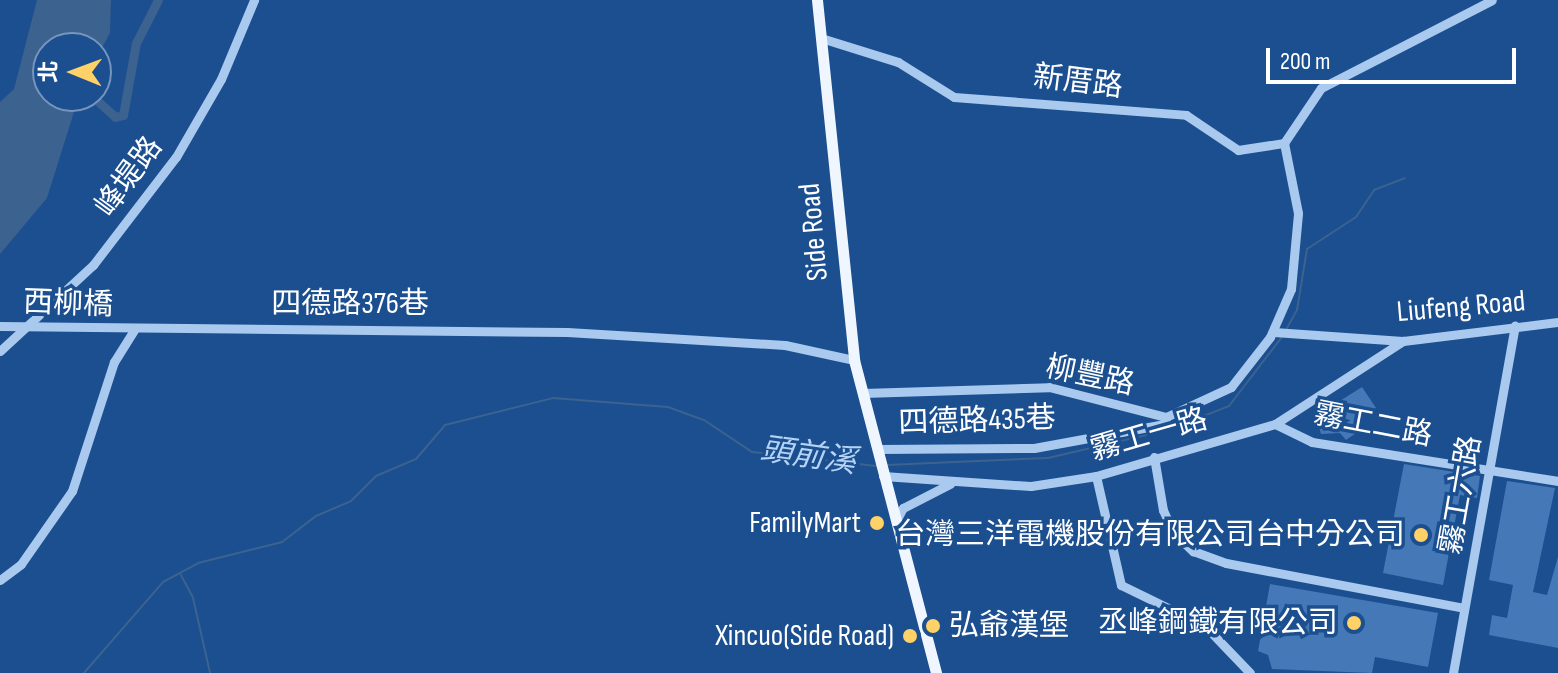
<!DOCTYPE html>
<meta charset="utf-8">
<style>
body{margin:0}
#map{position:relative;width:1558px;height:673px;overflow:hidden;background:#1b4f8f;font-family:"Sofia Sans Condensed","Noto Sans TC",sans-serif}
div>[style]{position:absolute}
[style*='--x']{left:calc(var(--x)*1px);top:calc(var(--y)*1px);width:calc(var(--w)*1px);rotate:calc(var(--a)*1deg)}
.water>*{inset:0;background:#3c6290}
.stream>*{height:2px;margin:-1px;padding:0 1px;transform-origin:1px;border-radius:1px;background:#3c6290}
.canal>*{height:9px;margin:-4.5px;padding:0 4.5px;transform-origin:4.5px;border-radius:4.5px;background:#3c6290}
.building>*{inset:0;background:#4478b7}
.minor>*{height:9px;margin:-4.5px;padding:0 4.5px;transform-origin:4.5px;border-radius:4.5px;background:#a9c9ee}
.major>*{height:11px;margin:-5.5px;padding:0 5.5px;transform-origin:5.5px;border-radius:5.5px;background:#f0f6ff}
.dots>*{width:22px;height:22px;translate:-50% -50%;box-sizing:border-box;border:4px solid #1b4f8f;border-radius:50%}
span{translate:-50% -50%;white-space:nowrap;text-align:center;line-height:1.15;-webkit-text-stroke:7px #1b4f8f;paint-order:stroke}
.street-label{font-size:30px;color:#fff}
.poi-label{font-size:30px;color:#fff}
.right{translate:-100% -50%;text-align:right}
.left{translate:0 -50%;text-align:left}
.water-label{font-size:32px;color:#b5d3f5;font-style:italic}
.north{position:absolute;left:32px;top:32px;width:80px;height:80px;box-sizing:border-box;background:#1b4f8f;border:2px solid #7695bc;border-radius:50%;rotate:271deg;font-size:22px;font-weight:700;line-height:32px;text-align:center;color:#fff}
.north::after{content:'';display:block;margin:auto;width:28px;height:36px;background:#ffd166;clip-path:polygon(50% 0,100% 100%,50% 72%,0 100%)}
.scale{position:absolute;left:1266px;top:48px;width:250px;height:36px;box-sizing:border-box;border:4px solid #fff;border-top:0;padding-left:10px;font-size:24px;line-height:28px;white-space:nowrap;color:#fff;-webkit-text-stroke:6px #1b4f8f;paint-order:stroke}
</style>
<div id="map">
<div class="water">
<div style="clip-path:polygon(37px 0,111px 0,110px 33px,96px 59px,96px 48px,48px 48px,48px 96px,79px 96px,47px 198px,0 254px,0 102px,14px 89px)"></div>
</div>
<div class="stream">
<div style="--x:1287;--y:328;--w:21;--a:-61"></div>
<div style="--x:1297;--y:310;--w:62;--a:-80.7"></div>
<div style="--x:1307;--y:249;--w:59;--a:-33.1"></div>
<div style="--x:1356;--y:217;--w:32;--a:-56"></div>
<div style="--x:1374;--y:190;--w:33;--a:-21"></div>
<div style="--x:887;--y:465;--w:161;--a:-2.5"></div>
<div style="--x:1048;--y:458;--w:123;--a:-13.1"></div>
<div style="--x:1168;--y:430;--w:66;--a:-21.5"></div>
<div style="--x:1229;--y:406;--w:87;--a:-52.5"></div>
<div style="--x:181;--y:575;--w:26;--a:62"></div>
<div style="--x:193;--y:598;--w:77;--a:77.2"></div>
<div style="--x:84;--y:673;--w:121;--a:-49"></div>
<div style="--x:163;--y:582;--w:40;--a:-28"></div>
<div style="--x:198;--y:563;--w:87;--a:-14"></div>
<div style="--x:282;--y:542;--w:43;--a:-37.4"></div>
<div style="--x:316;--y:516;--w:38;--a:-23"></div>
<div style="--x:351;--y:501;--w:35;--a:-45"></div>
<div style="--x:376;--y:476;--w:43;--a:-23"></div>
<div style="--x:416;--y:459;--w:45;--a:-49.5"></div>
<div style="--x:445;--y:425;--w:111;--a:-14"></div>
<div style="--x:553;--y:398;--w:115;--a:4.5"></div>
<div style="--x:668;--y:407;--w:38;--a:20"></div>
<div style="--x:704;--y:420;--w:58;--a:33.7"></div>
<div style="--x:752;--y:452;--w:125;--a:6.4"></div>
</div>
<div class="canal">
<div style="--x:96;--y:70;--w:11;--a:27"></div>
<div style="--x:106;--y:75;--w:19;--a:122"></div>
<div style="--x:92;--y:96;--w:31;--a:42"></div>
<div style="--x:115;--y:117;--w:8;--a:-14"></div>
<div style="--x:123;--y:115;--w:73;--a:-79.8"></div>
<div style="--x:136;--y:43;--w:48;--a:-62.9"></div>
</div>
<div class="building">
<div style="clip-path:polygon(1362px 387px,1376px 408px,1356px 420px,1362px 429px,1346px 440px,1340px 433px,1321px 434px,1316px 416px)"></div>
<div style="clip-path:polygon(1404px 464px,1480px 476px,1477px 498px,1460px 495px,1443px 585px,1383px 573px)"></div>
<div style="clip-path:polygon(1507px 481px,1555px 488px,1533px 592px,1547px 595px,1558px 557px,1558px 648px,1489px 635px,1492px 615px,1507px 618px,1513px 585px,1489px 580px)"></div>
<div style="clip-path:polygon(1270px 584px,1438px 613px,1428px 667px,1375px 657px,1372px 673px,1272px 669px,1268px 655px,1258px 651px)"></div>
</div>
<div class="minor">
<div style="--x:821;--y:38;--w:81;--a:17.3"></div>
<div style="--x:898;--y:62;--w:66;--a:32"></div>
<div style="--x:954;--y:97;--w:233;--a:4.4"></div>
<div style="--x:1186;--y:115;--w:63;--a:33.9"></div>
<div style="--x:1238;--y:150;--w:47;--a:-8.7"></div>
<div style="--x:1284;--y:143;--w:66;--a:-56.1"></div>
<div style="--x:1321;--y:88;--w:192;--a:-27.2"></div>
<div style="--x:0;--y:326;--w:567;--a:0.61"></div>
<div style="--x:567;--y:332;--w:218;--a:3.4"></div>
<div style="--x:785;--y:345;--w:71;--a:12.3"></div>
<div style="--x:1274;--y:332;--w:129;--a:4"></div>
<div style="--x:1403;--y:341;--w:156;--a:-7"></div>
<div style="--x:0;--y:351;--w:127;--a:-42.8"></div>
<div style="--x:93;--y:265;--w:136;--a:-52.5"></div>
<div style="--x:176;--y:157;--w:90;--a:-60"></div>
<div style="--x:221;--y:79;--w:86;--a:-67.3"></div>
<div style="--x:863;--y:393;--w:186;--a:-1.8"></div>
<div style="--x:1049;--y:387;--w:121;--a:14.4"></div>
<div style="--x:1166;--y:417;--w:72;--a:-24.8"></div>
<div style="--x:1231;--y:387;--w:63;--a:-52"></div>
<div style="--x:1270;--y:337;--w:52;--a:-66.4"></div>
<div style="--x:1291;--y:289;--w:76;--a:-84.7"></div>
<div style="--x:1298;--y:213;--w:71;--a:-101.3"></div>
<div style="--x:1275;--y:424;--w:41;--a:25.9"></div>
<div style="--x:1312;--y:442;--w:249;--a:9"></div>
<div style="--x:877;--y:449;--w:157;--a:-0.4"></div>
<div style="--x:1034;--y:448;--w:133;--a:-10.4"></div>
<div style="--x:1165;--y:424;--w:7;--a:-82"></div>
<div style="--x:1154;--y:457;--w:54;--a:80.4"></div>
<div style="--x:1163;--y:510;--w:24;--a:66"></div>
<div style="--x:1173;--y:532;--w:28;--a:44"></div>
<div style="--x:1193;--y:551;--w:35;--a:20"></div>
<div style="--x:1226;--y:563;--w:242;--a:10.7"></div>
<div style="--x:883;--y:476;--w:148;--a:3.9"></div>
<div style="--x:1031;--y:486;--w:66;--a:-8.7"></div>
<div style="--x:1096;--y:476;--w:186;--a:-16.2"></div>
<div style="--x:1275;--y:424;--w:153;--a:-33"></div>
<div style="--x:1096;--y:476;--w:112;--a:77.1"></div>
<div style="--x:1121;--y:585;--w:93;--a:26"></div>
<div style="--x:1205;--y:626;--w:65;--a:46.2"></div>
<div style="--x:896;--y:521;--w:15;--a:-62"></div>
<div style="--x:903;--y:508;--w:53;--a:-27.1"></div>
<div style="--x:0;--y:580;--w:26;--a:-37"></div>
<div style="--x:21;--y:564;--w:89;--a:-55.1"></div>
<div style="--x:72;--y:491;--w:136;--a:-72"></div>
<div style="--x:114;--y:362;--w:38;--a:-58"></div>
<div style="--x:1453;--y:673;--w:353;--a:-79.9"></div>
</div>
<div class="major">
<div style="--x:817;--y:0;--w:362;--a:84.1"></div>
<div style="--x:854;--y:360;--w:324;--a:75.3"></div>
</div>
<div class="dots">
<div style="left:877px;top:523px;background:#ffd166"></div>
<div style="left:1421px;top:535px;background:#ffd166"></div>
<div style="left:1354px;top:623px;background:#ffd166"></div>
<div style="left:933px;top:626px;background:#ffd166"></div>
<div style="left:910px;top:636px;background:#ffd166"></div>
</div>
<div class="street-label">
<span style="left:1078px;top:82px;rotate:7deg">新厝路</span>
<span style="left:129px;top:177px;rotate:-54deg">峰堤路</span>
<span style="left:814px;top:232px;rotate:-95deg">Side Road</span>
<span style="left:68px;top:304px;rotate:2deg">西柳橋</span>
<span style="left:350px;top:304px">四德路376巷</span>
<span style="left:1461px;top:307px;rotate:-5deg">Liufeng Road</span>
<span style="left:1090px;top:376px;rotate:12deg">柳豐路</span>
<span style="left:977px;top:421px;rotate:-2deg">四德路435巷</span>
<span style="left:1373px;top:425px;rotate:11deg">霧工二路</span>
<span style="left:1149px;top:435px;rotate:-16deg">霧工一路</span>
<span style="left:1461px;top:495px;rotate:-80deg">霧工六路</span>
</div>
<div class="poi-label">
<span class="right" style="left:861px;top:523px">FamilyMart</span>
<span class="right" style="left:1405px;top:535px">台灣三洋電機股份有限公司台中分公司</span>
<span class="right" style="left:1338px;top:623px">丞峰鋼鐵有限公司</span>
<span class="left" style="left:949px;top:626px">弘爺漢堡</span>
<span class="right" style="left:894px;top:636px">Xincuo(Side Road)</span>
</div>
<div class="water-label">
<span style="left:808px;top:457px;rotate:8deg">頭前溪</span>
</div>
<div class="north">北</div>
<div class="scale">200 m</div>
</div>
